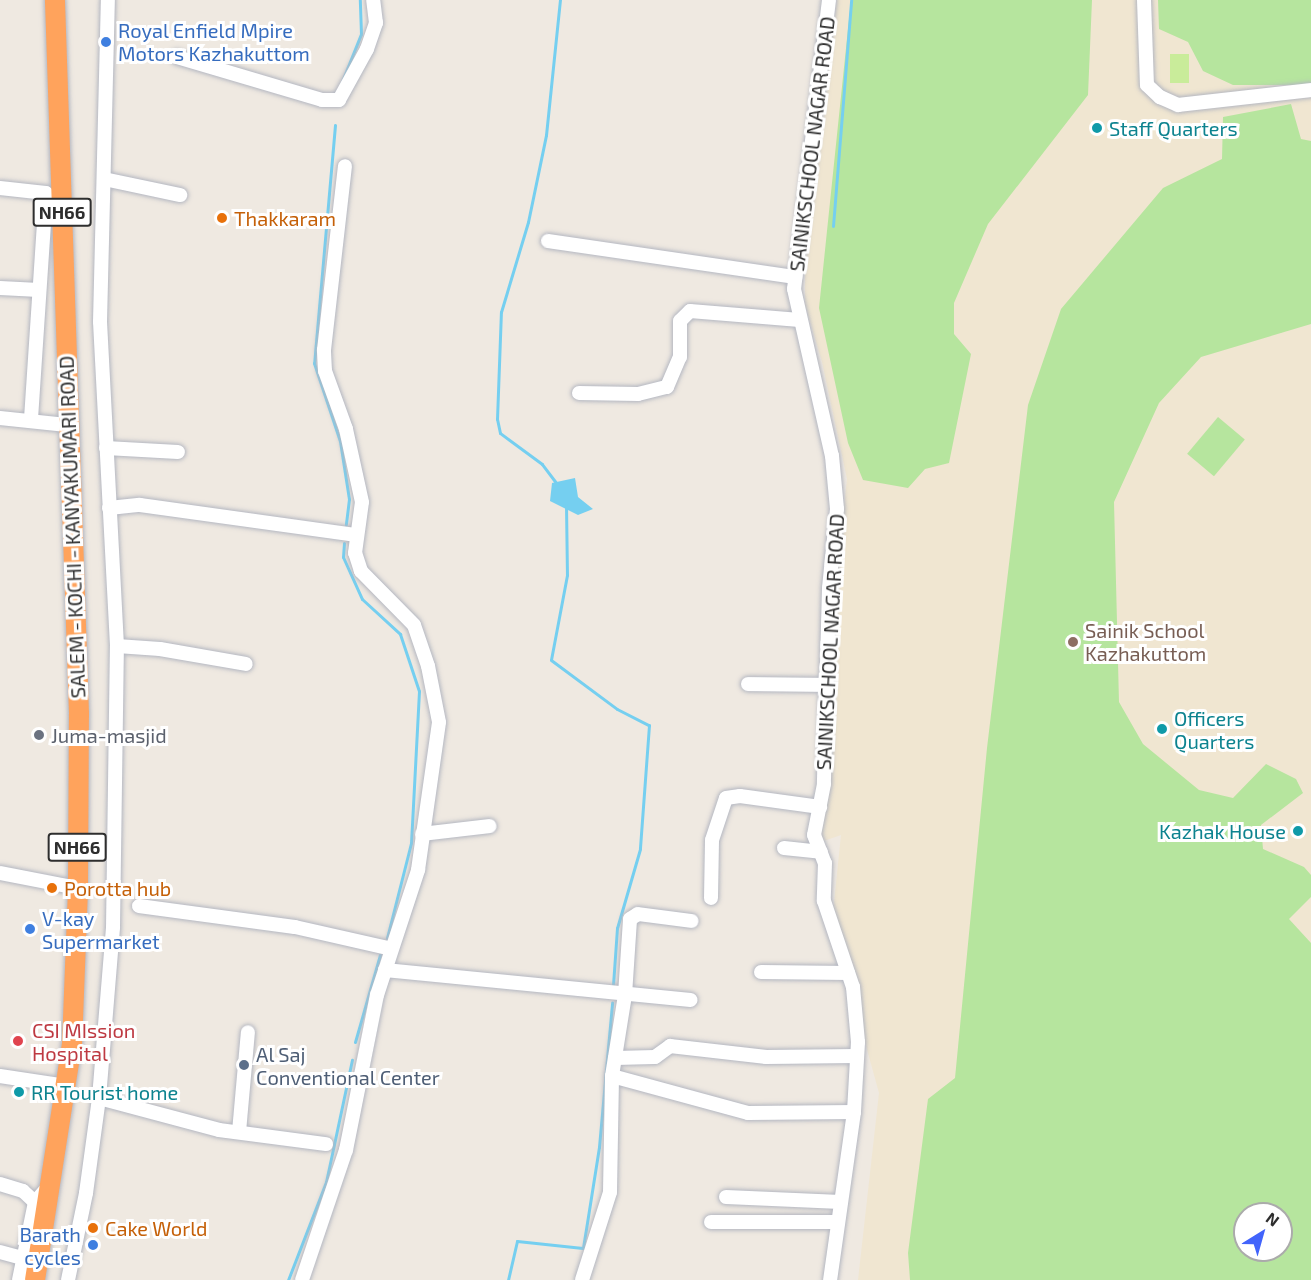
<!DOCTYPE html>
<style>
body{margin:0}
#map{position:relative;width:1311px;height:1280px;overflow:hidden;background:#efe9e1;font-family:"Exo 2",sans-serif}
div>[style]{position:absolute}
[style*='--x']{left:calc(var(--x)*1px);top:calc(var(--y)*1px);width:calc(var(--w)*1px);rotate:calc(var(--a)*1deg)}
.education>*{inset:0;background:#f0e6d1}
.green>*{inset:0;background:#b6e59e;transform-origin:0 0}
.pitch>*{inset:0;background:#c9ec9a;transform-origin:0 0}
.water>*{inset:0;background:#75cff0}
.stream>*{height:3px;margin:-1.5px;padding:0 1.5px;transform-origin:1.5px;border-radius:1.5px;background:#75cff0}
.roads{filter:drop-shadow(0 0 2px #b4b7c1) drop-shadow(0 0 2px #b4b7c1)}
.minor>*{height:14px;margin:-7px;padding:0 7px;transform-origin:7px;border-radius:7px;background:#fff}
.highway>*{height:20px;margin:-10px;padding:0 10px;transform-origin:10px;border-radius:10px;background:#ffa35c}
.dots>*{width:16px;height:16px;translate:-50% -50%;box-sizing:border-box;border:3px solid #fff;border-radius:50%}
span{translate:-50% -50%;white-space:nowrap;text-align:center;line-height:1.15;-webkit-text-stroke:6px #fff;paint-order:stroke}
.shield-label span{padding:2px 4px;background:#fff;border:2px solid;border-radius:4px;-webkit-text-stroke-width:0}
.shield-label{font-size:18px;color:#2e2e2e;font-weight:700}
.shop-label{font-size:20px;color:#366cbe}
.left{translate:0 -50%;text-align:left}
.right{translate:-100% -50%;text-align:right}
.culture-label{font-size:20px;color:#0d838f}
.street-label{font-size:20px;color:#2e2e2e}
.food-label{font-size:20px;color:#c56008}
.education-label{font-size:20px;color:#785e54}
.worship-label{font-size:20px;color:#5b616d}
.health-label{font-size:20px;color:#be3a42}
.service-label{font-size:20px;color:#4e5e75}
.north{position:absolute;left:1233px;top:1202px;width:60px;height:60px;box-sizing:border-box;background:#fff;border:2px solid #ababab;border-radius:50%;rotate:37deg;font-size:16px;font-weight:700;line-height:24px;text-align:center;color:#2e2e2e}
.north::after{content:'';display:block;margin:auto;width:21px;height:27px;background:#4264fb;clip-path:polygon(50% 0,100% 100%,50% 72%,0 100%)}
</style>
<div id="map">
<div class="education">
<div style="clip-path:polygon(evenodd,837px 0,1311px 0,1311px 1280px,858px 1280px,879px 1093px,832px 922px,841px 835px,818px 843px,836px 697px,835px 587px,847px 479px,822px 362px,805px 305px,805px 249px,837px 0,1245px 1214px,1281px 1214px,1281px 1250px,1245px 1250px,1245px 1214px)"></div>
</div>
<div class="green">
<div style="clip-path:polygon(851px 0,1092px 0,1088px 95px,988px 224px,954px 303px,954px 334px,971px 354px,949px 463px,925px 469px,908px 488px,863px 480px,848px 443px,819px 308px)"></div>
<div style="clip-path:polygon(1158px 0,1311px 0,1311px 85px,1233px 85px,1203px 71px,1188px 42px,1159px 29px)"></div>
<div style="clip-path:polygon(evenodd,1291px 104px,1301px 139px,1311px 141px,1311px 324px,1201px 357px,1159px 403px,1114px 502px,1119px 702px,1143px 744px,1199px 790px,1233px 798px,1266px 764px,1296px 779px,1303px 793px,1261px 825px,1263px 849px,1304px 867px,1311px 875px,1311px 897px,1289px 919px,1311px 943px,1311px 1280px,910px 1280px,908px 1253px,928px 1099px,955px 1078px,987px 748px,1028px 405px,1061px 309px,1163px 188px,1222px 159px,1223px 117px,1291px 104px,1245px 1214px,1281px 1214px,1281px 1250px,1245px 1250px,1245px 1214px)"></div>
<div style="left:1218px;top:417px;width:35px;height:48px;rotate:40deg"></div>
</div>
<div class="pitch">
<div style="left:1189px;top:54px;width:29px;height:19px;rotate:90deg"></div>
</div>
<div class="water">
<div style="clip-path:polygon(575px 478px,578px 497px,593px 509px,578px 515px,550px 501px,552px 483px)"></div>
</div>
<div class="stream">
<div style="--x:341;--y:84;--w:54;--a:-68.2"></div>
<div style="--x:361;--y:34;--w:34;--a:-92"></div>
<div style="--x:335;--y:125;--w:239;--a:95"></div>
<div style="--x:314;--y:363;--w:82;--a:71.6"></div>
<div style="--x:340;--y:441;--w:59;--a:81.2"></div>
<div style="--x:349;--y:499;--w:26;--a:97"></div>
<div style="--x:833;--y:226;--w:227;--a:-85.4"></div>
<div style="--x:557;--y:484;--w:25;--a:-127"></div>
<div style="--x:542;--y:464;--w:52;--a:-143.6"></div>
<div style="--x:500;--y:433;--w:14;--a:-102"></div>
<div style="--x:497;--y:419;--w:107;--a:-87.9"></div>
<div style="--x:501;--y:312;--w:94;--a:-73.3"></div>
<div style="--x:528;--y:222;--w:89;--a:-78.3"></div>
<div style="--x:546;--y:135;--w:136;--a:-84.1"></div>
<div style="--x:566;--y:505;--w:70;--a:89.2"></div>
<div style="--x:567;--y:575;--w:86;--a:100.7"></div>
<div style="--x:551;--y:660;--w:82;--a:36.6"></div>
<div style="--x:617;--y:709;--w:36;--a:27"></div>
<div style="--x:649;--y:725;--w:124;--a:94.2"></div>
<div style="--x:640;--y:849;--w:82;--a:106.2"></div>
<div style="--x:617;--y:928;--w:57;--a:94"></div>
<div style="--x:344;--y:543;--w:14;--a:94"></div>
<div style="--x:343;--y:557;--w:46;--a:65.7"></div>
<div style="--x:362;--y:599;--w:52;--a:42.6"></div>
<div style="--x:400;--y:634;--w:60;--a:71.6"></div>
<div style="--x:419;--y:691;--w:152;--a:93"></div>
<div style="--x:411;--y:843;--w:98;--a:104.2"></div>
<div style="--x:355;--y:1042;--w:91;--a:-74"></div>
<div style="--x:288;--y:1280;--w:105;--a:-68.8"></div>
<div style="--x:326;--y:1182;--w:125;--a:-78"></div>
<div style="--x:508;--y:1280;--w:40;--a:-77"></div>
<div style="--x:517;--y:1241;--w:66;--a:6.1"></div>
<div style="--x:583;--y:1248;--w:102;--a:-81"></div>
<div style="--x:599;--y:1147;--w:145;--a:-84.8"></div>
</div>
<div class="roads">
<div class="minor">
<div style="--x:829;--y:0;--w:291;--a:96.9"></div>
<div style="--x:794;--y:289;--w:171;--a:77.2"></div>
<div style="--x:832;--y:456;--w:53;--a:84.6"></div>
<div style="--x:837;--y:509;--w:79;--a:95.8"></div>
<div style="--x:829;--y:588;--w:196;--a:91.5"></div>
<div style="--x:824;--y:784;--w:52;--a:101.1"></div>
<div style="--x:814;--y:835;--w:30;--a:69"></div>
<div style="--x:825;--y:863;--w:38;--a:92"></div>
<div style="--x:824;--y:901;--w:91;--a:71.4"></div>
<div style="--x:853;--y:987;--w:55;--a:84.8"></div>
<div style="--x:858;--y:1042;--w:70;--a:93.3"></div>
<div style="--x:854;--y:1112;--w:170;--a:98.1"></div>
<div style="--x:1144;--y:0;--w:85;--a:88"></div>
<div style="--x:1147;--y:85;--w:18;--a:43"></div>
<div style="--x:1160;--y:97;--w:20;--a:24"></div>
<div style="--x:1178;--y:105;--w:134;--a:-6.4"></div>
<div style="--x:177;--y:57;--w:151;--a:16.5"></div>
<div style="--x:322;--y:100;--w:17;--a:0"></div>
<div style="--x:339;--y:100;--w:58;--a:-61.2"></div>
<div style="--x:367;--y:49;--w:28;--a:-71"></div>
<div style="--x:376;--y:23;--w:23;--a:-97"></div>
<div style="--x:104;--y:179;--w:78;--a:11.9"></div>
<div style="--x:0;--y:188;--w:46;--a:6.2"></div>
<div style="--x:46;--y:193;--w:228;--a:93.8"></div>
<div style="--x:548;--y:241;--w:250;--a:8.3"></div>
<div style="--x:0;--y:288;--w:39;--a:3"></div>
<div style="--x:579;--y:393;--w:59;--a:1"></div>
<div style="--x:638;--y:394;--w:30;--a:-14"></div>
<div style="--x:667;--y:387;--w:33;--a:-67"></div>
<div style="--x:680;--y:357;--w:36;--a:-90"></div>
<div style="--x:680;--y:321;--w:14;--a:-45"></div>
<div style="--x:690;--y:311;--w:110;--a:4.7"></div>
<div style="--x:0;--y:418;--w:67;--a:6"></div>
<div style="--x:106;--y:448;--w:72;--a:3.2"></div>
<div style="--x:109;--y:508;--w:31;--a:-6"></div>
<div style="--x:140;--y:505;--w:217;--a:7.9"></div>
<div style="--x:117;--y:646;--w:43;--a:4"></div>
<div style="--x:160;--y:649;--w:87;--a:9.9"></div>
<div style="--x:748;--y:684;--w:79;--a:0.7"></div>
<div style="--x:422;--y:834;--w:68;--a:-6.7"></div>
<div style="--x:784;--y:848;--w:37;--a:6"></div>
<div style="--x:0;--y:873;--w:79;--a:10.9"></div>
<div style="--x:711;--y:898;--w:58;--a:-89"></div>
<div style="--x:712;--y:840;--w:44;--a:-71.6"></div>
<div style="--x:726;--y:798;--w:14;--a:-8"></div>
<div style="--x:740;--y:796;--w:81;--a:7.8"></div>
<div style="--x:139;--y:906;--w:157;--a:7.7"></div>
<div style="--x:295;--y:927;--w:99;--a:12.8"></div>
<div style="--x:385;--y:970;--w:307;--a:5.6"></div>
<div style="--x:761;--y:972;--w:87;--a:0.7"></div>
<div style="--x:615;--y:1058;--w:40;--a:-1.4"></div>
<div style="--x:655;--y:1057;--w:19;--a:-36"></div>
<div style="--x:670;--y:1046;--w:97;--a:6.5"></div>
<div style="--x:766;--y:1057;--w:91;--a:-0.6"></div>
<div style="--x:0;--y:1076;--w:67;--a:8.6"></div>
<div style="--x:612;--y:1076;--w:141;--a:15.2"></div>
<div style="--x:748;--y:1113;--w:106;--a:-0.5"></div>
<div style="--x:99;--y:1098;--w:124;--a:14.9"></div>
<div style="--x:219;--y:1130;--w:108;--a:7.5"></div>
<div style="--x:239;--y:1132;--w:100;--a:-84.9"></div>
<div style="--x:0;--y:1184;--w:24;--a:17"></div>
<div style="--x:23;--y:1191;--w:16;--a:43"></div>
<div style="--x:726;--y:1197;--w:115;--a:2.5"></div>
<div style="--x:711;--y:1222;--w:127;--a:0"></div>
<div style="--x:0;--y:1252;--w:24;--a:15"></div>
<div style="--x:19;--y:1280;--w:80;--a:-78.4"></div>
<div style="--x:35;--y:1202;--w:23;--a:-49"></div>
<div style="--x:68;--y:1280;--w:89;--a:-78.3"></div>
<div style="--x:86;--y:1193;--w:96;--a:-82.2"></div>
<div style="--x:99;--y:1098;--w:172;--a:-85.3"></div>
<div style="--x:113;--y:927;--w:281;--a:-89.2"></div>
<div style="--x:117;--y:646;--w:324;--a:-93"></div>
<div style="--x:100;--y:322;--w:322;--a:-88.6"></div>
<div style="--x:302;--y:1280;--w:137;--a:-71.3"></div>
<div style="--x:346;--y:1150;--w:158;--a:-78.7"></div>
<div style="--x:377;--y:995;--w:132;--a:-71.8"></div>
<div style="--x:418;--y:870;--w:149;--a:-81.9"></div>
<div style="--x:439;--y:722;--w:57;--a:-101.1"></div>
<div style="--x:428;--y:666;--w:43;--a:-108.9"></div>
<div style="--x:414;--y:625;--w:76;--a:-134.5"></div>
<div style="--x:361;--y:571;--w:19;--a:-108"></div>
<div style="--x:355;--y:553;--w:51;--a:-82.2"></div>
<div style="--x:362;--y:502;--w:75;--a:-102.4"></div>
<div style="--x:346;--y:429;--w:62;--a:-109.9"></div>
<div style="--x:325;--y:371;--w:21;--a:-93"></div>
<div style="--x:324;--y:350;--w:185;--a:-83.5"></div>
<div style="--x:582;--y:1280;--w:92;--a:-72.3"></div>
<div style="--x:610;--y:1192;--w:116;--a:-89"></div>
<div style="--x:612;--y:1076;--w:82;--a:-80.9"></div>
<div style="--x:625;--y:995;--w:76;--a:-86.2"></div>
<div style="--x:630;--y:919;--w:9;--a:-32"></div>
<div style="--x:638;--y:914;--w:54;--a:7.4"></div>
</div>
<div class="highway">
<div style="--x:35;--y:1280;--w:238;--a:-81.1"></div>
<div style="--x:72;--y:1045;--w:157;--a:-87.8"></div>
<div style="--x:78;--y:888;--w:174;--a:-89.7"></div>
<div style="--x:79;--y:714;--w:714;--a:-91.93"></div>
</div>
</div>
<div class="dots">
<div style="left:106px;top:42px;background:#3f7fe0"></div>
<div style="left:1097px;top:128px;background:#0f9aa8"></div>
<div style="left:222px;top:218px;background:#e8710a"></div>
<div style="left:1073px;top:642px;background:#8d6e63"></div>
<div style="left:1162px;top:729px;background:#0f9aa8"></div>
<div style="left:39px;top:735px;background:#6b7280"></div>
<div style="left:1298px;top:831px;background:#0f9aa8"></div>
<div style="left:52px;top:888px;background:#e8710a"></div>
<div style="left:30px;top:929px;background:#3f7fe0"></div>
<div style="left:18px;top:1041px;background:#e0444e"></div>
<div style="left:244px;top:1065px;background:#5c6f8a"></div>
<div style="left:19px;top:1092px;background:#0f9aa8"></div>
<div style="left:93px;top:1228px;background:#e8710a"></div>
<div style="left:93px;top:1245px;background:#3f7fe0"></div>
</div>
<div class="shield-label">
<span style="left:62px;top:212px">NH66</span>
<span style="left:77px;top:847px">NH66</span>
</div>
<div class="shop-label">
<span class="left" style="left:118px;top:42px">Royal Enfield Mpire<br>Motors Kazhakuttom</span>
<span class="left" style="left:42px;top:930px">V-kay<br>Supermarket</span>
<span class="right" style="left:81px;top:1246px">Barath<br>cycles</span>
</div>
<div class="culture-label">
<span class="left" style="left:1109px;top:128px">Staff Quarters</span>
<span class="left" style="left:1174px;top:730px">Officers<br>Quarters</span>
<span class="right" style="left:1286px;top:831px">Kazhak House</span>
<span class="left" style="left:31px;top:1092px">RR Tourist home</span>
</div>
<div class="street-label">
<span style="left:812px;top:144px;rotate:-83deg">SAINIKSCHOOL NAGAR ROAD</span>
<span style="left:72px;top:527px;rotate:-92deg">SALEM - KOCHI - KANYAKUMARI ROAD</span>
<span style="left:830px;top:642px;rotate:-87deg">SAINIKSCHOOL NAGAR ROAD</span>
</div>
<div class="food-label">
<span class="left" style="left:234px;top:218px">Thakkaram</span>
<span class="left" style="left:64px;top:888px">Porotta hub</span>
<span class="left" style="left:105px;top:1228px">Cake World</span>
</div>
<div class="education-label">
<span class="left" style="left:1085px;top:642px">Sainik School<br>Kazhakuttom</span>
</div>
<div class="worship-label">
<span class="left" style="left:51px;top:735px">Juma-masjid</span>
</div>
<div class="health-label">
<span class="left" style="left:32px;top:1042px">CSI MIssion<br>Hospital</span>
</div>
<div class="service-label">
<span class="left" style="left:256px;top:1066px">Al Saj<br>Conventional Center</span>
</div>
<div class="north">N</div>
</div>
